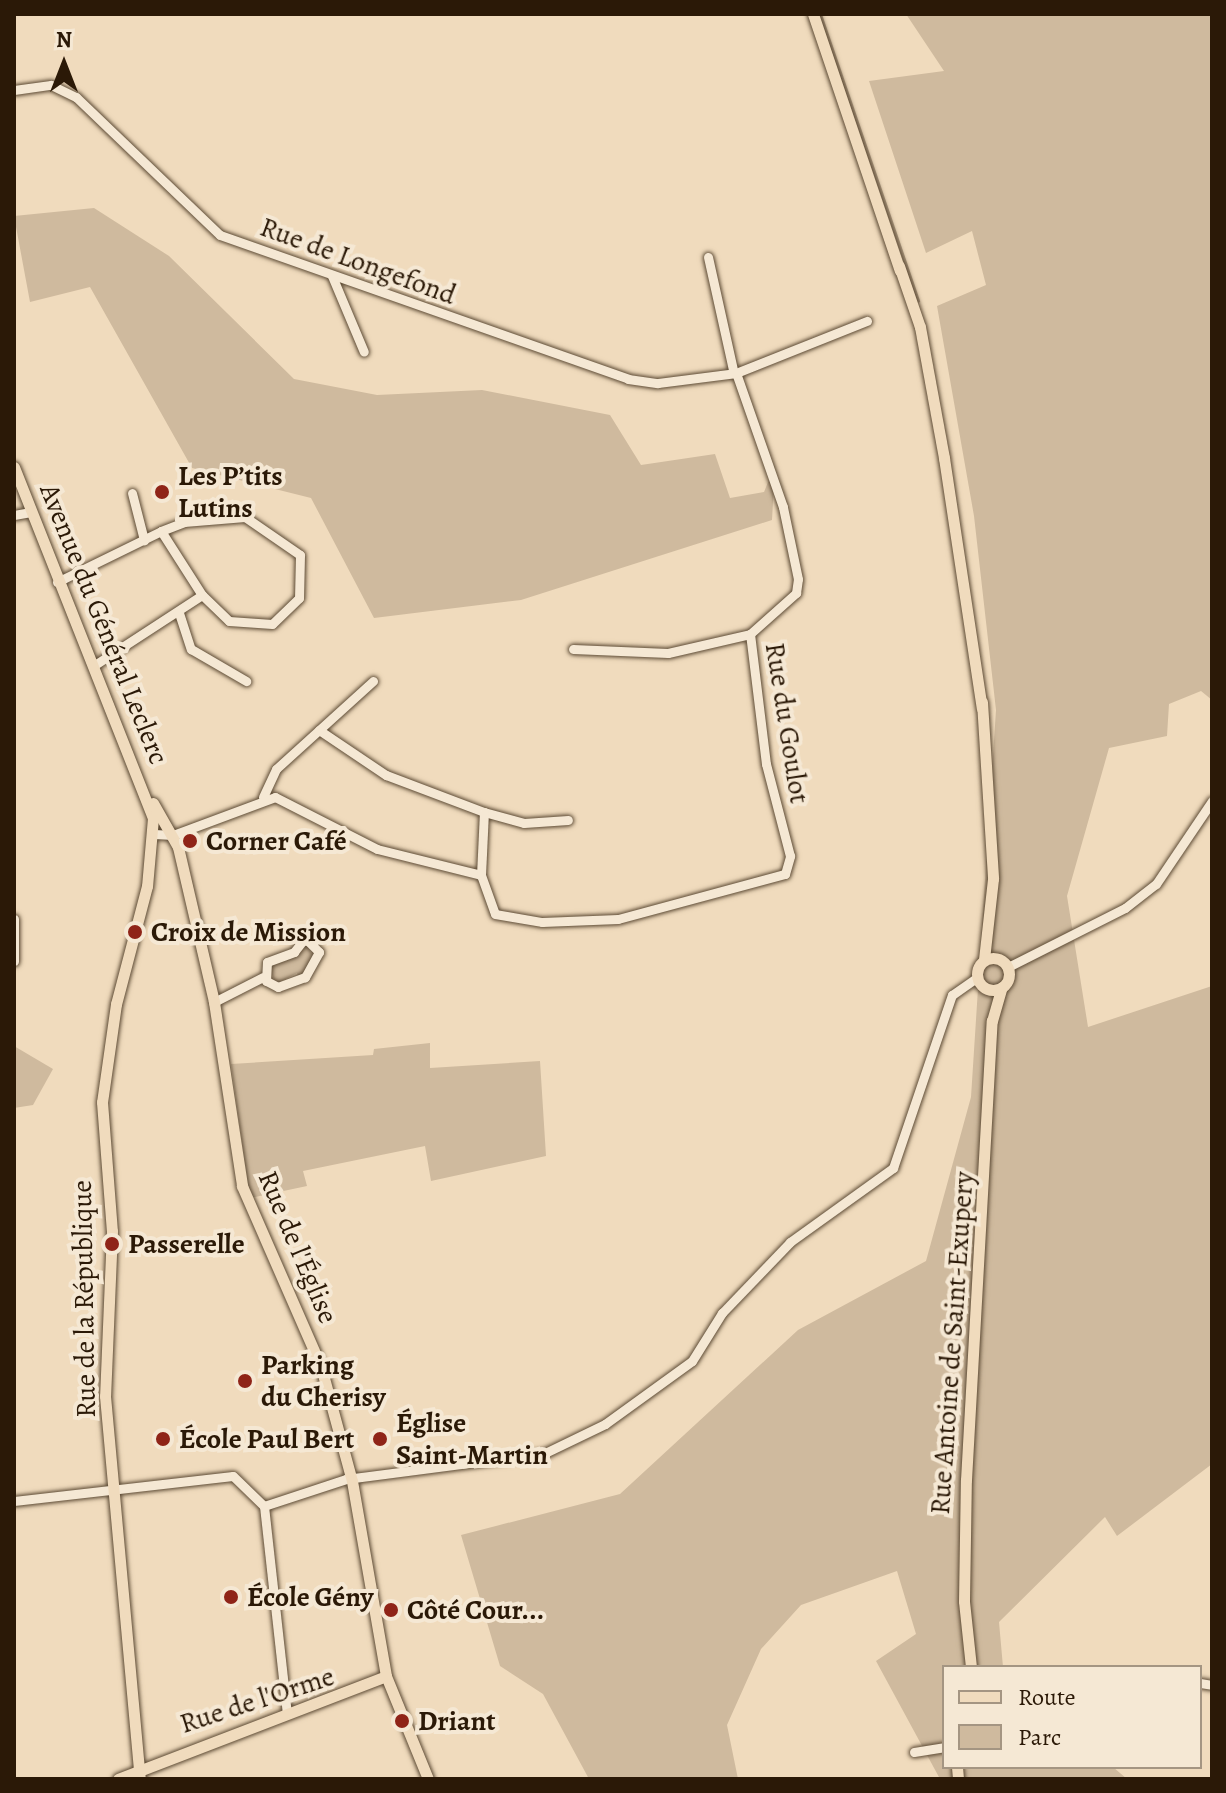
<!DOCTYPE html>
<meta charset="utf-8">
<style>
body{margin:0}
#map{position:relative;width:1226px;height:1793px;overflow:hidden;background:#f0dbbd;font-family:Alegreya,serif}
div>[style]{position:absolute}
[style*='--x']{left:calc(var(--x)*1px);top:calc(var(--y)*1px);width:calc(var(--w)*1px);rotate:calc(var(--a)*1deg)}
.green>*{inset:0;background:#cfba9e}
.stream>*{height:3px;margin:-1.5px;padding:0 1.5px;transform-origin:1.5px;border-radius:1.5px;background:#ad997f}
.roads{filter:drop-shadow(0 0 2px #5c4a34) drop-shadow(0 0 2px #5c4a34)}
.minor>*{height:9px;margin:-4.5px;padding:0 4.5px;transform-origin:4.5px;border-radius:4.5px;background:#f5e8d4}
.major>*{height:11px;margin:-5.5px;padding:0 5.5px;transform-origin:5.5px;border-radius:5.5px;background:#f0dbbd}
.major>.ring{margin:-5.5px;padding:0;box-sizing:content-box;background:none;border:11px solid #f0dbbd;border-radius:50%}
.dots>*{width:22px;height:22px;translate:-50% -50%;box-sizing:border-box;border:4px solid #f5e8d4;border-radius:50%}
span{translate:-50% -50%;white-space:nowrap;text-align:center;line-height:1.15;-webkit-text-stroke:8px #f5e8d4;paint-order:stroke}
.street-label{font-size:28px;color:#2b1907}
.poi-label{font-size:28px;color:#2b1907;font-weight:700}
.left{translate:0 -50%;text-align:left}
.frame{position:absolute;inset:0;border:16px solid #2b1907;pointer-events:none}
.legend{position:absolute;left:942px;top:1665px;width:260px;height:104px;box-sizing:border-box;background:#f5e8d4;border:2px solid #a49582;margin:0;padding:10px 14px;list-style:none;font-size:24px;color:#2b1907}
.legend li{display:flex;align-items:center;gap:16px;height:40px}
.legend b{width:40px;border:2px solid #a49582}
.north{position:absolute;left:24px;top:24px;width:80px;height:80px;-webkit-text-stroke:6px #f5e8d4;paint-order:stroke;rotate:0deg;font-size:22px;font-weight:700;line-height:32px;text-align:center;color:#2b1907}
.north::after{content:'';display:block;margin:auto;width:28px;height:36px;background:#2b1907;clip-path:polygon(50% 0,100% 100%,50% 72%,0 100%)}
</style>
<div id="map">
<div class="green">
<div style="clip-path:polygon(906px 14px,1212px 14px,1212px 700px,1201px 691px,1169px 704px,1167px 736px,1109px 748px,1067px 896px,1088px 1027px,1212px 986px,1212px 1464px,1117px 1536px,1105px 1517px,999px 1622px,1003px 1667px,944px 1667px,944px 1767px,1113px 1767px,1127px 1779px,940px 1779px,876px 1661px,916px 1634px,897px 1571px,801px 1605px,761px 1649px,727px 1725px,738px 1779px,589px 1779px,543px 1694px,500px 1666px,461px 1535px,620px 1494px,798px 1330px,926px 1261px,971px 1097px,996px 710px,974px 516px,937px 306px,986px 285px,972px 231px,926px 253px,869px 81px,944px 71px)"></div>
<div style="clip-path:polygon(94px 208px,169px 256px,294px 379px,377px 395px,482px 390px,610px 415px,641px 465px,715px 454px,730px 498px,764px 492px,775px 465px,772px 520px,521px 600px,374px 618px,311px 498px,192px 468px,90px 287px,30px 302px,14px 216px)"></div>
<div style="clip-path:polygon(306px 943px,314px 959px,298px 979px,297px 973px,276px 984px,268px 965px)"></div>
<div style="clip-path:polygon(430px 1043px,430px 1068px,540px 1061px,546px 1156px,431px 1181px,425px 1146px,303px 1171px,307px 1186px,250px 1198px,231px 1064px,373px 1055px,374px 1049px)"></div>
<div style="clip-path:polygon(14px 1046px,53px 1069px,33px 1105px,14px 1108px)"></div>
</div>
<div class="stream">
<div style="--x:820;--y:14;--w:303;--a:71.1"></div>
</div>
<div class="roads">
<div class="minor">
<div style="--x:14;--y:90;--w:37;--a:-8"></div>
<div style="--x:51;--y:85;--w:28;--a:26"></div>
<div style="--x:76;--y:97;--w:199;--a:43.8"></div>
<div style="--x:220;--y:235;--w:433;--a:19.4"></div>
<div style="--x:628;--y:379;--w:30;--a:8"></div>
<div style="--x:658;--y:383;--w:79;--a:-7.3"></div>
<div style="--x:708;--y:257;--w:116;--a:77.5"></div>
<div style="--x:332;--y:276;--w:82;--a:67.2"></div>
<div style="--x:736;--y:373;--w:141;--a:-21.7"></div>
<div style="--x:132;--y:493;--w:49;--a:75.7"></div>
<div style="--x:14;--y:515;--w:17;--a:-10"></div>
<div style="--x:161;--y:531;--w:25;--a:-21"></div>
<div style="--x:184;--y:522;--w:61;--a:-4.7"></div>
<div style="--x:245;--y:517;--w:67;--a:34.6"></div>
<div style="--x:300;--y:555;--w:43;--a:91.3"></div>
<div style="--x:299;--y:598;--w:37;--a:136"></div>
<div style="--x:272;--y:624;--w:43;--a:-176"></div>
<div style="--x:229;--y:621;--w:37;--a:-136"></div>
<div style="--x:57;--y:582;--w:116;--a:-26.1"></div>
<div style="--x:161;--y:531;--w:76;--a:57.4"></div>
<div style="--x:202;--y:595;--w:130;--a:146.9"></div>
<div style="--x:179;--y:613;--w:38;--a:72"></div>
<div style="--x:191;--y:649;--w:64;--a:30.2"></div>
<div style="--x:573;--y:649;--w:95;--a:2.4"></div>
<div style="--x:668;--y:653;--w:84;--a:-13"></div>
<div style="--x:319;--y:730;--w:81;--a:33.9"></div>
<div style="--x:386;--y:775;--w:105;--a:20.7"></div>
<div style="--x:484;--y:812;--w:41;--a:15.4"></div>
<div style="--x:524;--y:823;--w:44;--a:-3.9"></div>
<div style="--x:263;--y:797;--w:31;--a:-65"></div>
<div style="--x:276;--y:769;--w:131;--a:-42.2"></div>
<div style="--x:154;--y:834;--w:19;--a:3"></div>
<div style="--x:173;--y:835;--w:109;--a:-20.4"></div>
<div style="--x:275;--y:797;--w:114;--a:27"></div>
<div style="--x:377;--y:849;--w:107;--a:14"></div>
<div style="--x:481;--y:875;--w:41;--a:70.3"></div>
<div style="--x:495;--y:914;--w:48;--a:9.7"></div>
<div style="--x:542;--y:922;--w:76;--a:-2.3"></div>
<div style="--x:618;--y:919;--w:173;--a:-15.1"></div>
<div style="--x:785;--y:874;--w:19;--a:-74"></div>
<div style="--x:790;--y:856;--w:95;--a:-104.6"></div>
<div style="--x:766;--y:764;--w:131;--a:-97"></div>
<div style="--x:750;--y:634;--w:62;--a:-41.7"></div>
<div style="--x:796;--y:593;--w:14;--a:-82"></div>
<div style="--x:798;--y:579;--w:74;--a:-101.8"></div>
<div style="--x:783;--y:507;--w:142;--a:-109.3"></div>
<div style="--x:481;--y:875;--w:63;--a:-87.3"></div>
<div style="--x:14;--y:919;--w:42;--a:90"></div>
<div style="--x:305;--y:938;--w:20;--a:45"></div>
<div style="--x:319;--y:952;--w:29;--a:119"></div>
<div style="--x:305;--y:977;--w:29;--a:160"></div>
<div style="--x:278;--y:987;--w:13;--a:-153"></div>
<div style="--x:266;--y:981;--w:19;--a:-87"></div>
<div style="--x:267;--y:962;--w:29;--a:-20"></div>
<div style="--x:294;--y:952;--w:18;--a:-52"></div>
<div style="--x:1008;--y:967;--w:131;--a:-26.8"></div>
<div style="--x:1125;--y:908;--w:39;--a:-38"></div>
<div style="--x:1156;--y:884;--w:100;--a:-56"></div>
<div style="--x:214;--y:1002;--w:55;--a:-27"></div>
<div style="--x:14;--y:1501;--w:220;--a:-6.5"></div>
<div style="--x:233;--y:1476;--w:43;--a:44.1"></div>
<div style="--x:264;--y:1506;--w:86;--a:-18.2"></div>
<div style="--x:346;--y:1479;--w:201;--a:-7.4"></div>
<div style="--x:545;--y:1453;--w:67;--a:-25.8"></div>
<div style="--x:605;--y:1424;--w:107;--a:-35.9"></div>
<div style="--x:692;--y:1361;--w:57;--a:-58"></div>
<div style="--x:722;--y:1313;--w:98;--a:-46.2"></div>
<div style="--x:790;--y:1242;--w:127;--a:-35.7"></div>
<div style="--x:893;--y:1168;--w:183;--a:-71.2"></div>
<div style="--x:952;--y:995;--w:29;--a:-35"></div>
<div style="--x:264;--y:1506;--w:208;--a:83.7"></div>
<div style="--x:1200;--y:1683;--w:12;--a:9"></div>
<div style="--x:914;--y:1752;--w:30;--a:-9"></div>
</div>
<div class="major">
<div style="--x:813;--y:14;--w:271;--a:71.3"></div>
<div style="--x:899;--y:266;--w:65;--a:71"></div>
<div style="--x:920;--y:327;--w:133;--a:79.6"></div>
<div style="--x:944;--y:458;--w:253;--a:81.4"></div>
<div style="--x:14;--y:467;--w:378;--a:68.4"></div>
<div style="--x:153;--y:818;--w:68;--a:95"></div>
<div style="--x:147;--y:886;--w:122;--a:104.7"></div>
<div style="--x:116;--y:1004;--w:99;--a:98.1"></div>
<div style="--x:102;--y:1102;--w:129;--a:85.6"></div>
<div style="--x:112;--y:1231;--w:165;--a:92.4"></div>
<div style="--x:105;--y:1396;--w:385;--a:84.8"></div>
<div style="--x:982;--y:702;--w:177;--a:86.4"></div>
<div style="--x:993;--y:879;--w:81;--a:96.4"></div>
<div style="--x:153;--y:803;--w:51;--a:60.4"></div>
<div style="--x:178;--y:847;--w:159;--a:76.9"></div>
<div style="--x:214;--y:1002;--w:186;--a:81.3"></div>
<div style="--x:242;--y:1186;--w:197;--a:66.4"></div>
<div style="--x:321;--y:1367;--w:118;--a:74.8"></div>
<div style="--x:352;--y:1481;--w:198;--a:80.1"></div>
<div style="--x:386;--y:1676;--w:111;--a:67.8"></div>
<div class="ring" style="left:977px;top:958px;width:21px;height:21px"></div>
<div style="--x:971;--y:1667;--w:66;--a:-96.1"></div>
<div style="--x:964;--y:1601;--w:121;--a:-89.1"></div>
<div style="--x:966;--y:1480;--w:460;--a:-86.8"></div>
<div style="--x:992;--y:1021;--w:35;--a:-74"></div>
<div style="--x:957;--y:1767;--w:12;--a:85"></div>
<div style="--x:118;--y:1779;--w:287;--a:-21"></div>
</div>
</div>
<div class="dots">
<div style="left:162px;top:492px;background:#8f2418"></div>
<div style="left:190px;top:841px;background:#8f2418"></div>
<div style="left:135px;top:932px;background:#8f2418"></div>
<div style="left:112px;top:1244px;background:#8f2418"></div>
<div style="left:245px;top:1381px;background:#8f2418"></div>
<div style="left:163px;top:1439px;background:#8f2418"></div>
<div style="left:380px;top:1439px;background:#8f2418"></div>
<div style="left:231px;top:1597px;background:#8f2418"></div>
<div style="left:391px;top:1610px;background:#8f2418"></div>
<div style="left:402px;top:1721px;background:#8f2418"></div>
</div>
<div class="street-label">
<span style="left:358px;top:261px;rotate:20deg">Rue de Longefond</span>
<span style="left:104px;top:624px;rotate:68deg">Avenue du Général Leclerc</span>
<span style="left:787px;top:723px;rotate:81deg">Rue du Goulot</span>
<span style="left:298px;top:1247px;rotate:67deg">Rue de l'Église</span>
<span style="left:84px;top:1299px;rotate:-91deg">Rue de la République</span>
<span style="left:952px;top:1343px;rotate:-86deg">Rue Antoine de Saint-Exupery</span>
<span style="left:257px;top:1700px;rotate:-18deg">Rue de l'Orme</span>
</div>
<div class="poi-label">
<span class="left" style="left:178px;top:492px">Les P’tits<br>Lutins</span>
<span class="left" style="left:206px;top:841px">Corner Café</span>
<span class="left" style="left:151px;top:932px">Croix de Mission</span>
<span class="left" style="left:128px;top:1244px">Passerelle</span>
<span class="left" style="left:261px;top:1381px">Parking<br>du Cherisy</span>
<span class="left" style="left:396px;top:1439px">Église<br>Saint-Martin</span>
<span class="left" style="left:179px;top:1439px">École Paul Bert</span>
<span class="left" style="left:247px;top:1597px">École Gény</span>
<span class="left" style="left:407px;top:1610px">Côté Cour...</span>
<span class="left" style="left:418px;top:1721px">Driant</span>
</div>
<div class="frame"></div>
<ul class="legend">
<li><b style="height:10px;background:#f0dbbd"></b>Route</li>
<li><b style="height:22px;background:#cfba9e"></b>Parc</li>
</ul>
<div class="north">N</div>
</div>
